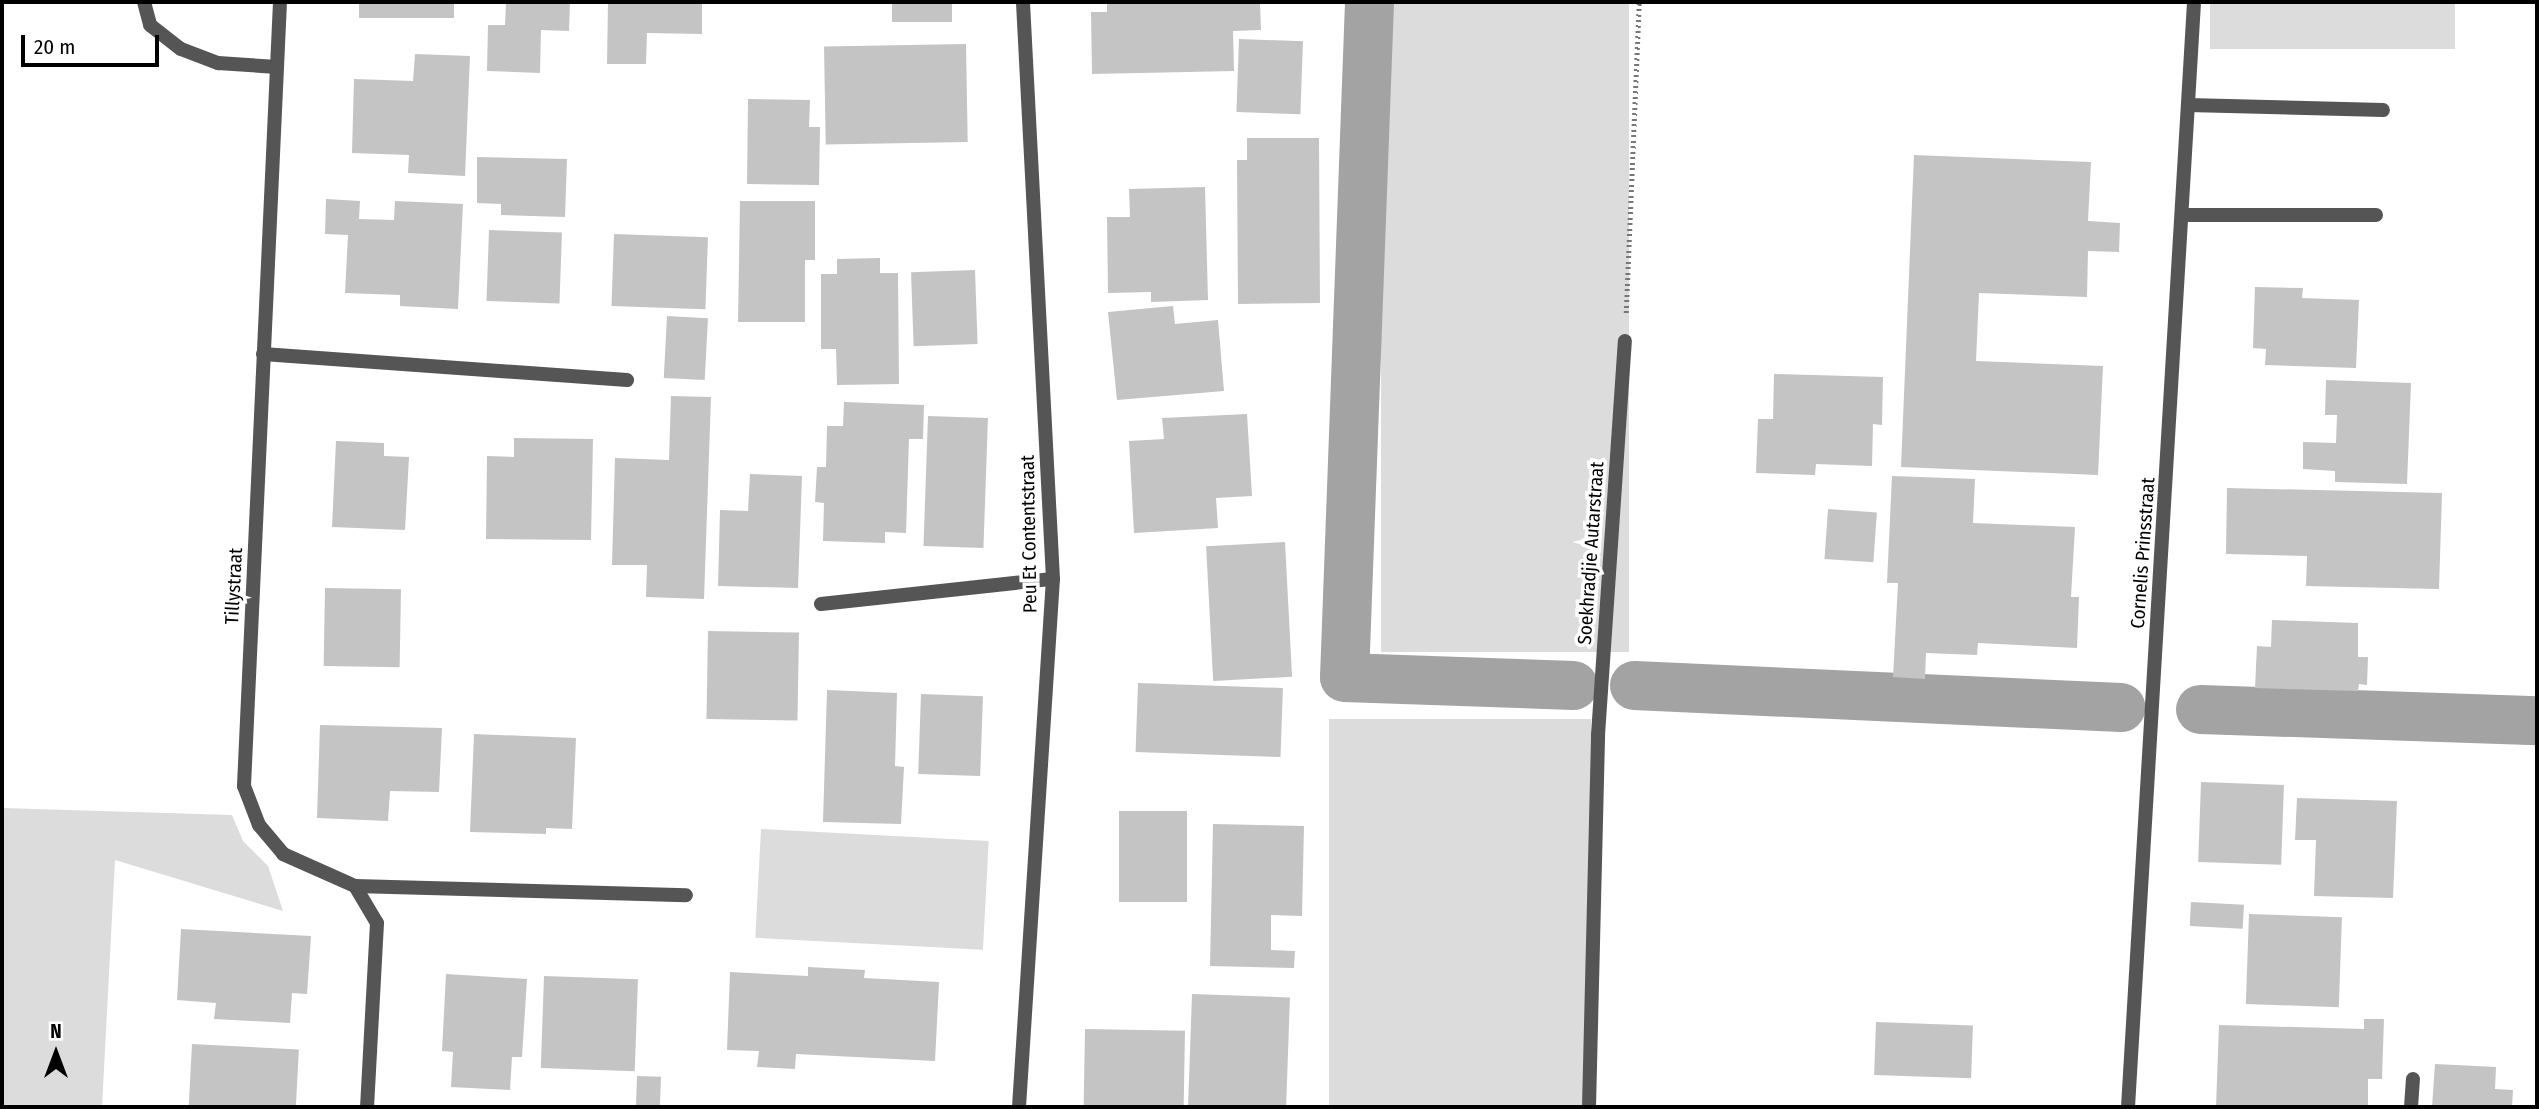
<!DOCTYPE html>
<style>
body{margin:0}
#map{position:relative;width:2539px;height:1109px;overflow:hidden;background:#fff;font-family:"Fira Sans Condensed",sans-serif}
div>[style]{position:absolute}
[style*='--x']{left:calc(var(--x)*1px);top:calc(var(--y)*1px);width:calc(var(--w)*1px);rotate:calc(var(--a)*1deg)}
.green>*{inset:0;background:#dcdcdc;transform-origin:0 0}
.canal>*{height:49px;margin:-24.5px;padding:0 24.5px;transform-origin:24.5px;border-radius:24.5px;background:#a3a3a3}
.building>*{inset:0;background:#c4c4c4;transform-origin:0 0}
.path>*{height:4.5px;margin-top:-2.25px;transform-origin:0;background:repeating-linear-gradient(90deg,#777 0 2px,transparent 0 5.5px)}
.service>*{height:14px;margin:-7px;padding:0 7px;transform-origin:7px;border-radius:7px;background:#555}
.minor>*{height:14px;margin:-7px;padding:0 7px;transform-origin:7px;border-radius:7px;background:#555}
span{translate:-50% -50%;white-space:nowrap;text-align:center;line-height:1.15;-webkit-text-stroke:7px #fff;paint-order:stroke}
.street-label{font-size:19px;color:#000}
.frame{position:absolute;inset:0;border:4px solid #000;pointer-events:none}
.north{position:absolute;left:21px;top:1018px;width:70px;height:70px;-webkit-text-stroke:5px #fff;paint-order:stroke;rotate:0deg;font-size:19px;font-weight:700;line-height:28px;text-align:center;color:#000}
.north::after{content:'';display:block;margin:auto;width:24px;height:32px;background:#000;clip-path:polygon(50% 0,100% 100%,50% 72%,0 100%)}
.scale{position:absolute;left:21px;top:35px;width:138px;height:32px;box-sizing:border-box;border:4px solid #000;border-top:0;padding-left:9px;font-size:21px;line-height:24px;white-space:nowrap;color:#000;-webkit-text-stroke:5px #fff;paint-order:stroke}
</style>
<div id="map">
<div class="green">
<div style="left:1381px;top:2px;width:248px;height:650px"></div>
<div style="left:2210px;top:2px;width:245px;height:47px"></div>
<div style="left:1329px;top:719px;width:262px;height:388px"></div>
<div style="clip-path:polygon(2px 808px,232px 815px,243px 841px,268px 866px,283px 911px,115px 860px,102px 1107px,2px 1107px)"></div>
<div style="left:761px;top:829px;width:228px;height:109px;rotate:3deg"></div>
</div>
<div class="canal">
<div style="--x:1369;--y:2;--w:675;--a:92.12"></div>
<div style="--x:1344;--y:677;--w:229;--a:2"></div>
<div style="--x:1634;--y:685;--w:487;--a:2.6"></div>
<div style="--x:2200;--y:709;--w:337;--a:1.9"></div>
</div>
<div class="building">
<div style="left:359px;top:2px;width:95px;height:16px"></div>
<div style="clip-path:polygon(506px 2px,570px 2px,569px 31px,541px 30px,540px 73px,487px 71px,488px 25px,505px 25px)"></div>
<div style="clip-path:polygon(608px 2px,702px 2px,702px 34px,647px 33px,646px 64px,607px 64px)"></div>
<div style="left:892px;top:2px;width:60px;height:20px"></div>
<div style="clip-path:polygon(1107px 2px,1260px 2px,1261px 30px,1233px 31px,1234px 71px,1092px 74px,1091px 12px,1107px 12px)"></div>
<div style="left:1239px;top:39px;width:64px;height:73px;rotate:2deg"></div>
<div style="left:966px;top:44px;width:98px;height:142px;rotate:89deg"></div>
<div style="clip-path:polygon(415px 54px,470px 56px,465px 176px,408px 173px,409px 155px,352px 153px,354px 79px,413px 81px)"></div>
<div style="clip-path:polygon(748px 99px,810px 100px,809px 127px,820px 127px,819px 185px,747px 184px)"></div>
<div style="clip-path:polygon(1247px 138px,1319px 138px,1320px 303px,1238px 304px,1237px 160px,1247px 160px)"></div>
<div style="clip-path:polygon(1914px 155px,2091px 162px,2088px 221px,2120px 223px,2119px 252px,2088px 251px,2087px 297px,1979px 293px,1976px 361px,2103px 366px,2098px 475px,1901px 467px)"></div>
<div style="clip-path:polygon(477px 157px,567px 159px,565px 217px,501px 215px,501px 204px,477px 203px)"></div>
<div style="clip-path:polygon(1205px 187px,1208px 300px,1151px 302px,1151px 292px,1108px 293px,1107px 217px,1130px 217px,1129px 189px)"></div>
<div style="clip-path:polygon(326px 199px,360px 201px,359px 219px,394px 220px,395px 201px,463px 204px,458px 309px,400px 306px,400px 295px,345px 293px,348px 235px,325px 234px)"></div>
<div style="clip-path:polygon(740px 201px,815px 201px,815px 260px,805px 260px,805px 322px,738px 322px)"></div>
<div style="left:489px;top:230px;width:73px;height:71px;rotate:2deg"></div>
<div style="left:614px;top:234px;width:94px;height:72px;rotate:2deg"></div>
<div style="clip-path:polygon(880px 258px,880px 273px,898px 273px,899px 384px,837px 385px,836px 349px,821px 349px,821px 274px,837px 274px,837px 259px)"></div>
<div style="left:975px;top:270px;width:74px;height:64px;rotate:88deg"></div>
<div style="clip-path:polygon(2255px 287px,2303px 288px,2302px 298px,2359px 300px,2356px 368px,2265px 365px,2266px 349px,2253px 348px)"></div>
<div style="clip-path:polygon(1173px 306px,1175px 324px,1218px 320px,1224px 391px,1117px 400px,1108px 312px)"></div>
<div style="left:667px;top:316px;width:41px;height:62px;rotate:3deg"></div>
<div style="clip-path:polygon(1774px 374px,1883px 377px,1882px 425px,1873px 424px,1872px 466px,1816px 464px,1815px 475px,1756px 473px,1758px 419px,1773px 419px)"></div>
<div style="clip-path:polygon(2326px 380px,2411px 383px,2407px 484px,2335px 482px,2335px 471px,2303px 469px,2303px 442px,2336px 443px,2337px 415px,2325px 415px)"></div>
<div style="clip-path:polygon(671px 396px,711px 397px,704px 599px,646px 597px,647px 565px,612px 565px,615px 458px,669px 460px)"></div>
<div style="clip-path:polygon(844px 402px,924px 405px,923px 439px,909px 439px,906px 533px,885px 532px,885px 543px,823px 541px,824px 503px,815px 502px,817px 467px,826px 467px,827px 426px,843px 426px)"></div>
<div style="clip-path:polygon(1247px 414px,1252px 496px,1216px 498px,1218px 528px,1134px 533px,1129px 441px,1164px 439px,1162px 418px)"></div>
<div style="left:928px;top:416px;width:60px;height:130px;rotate:2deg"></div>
<div style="clip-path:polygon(514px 438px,593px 439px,591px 540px,486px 539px,487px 456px,514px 457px)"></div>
<div style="clip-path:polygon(336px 441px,384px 443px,384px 456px,409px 457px,405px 530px,332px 527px)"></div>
<div style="clip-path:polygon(750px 474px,802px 476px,798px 588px,718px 586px,720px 510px,748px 511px)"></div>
<div style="clip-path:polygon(1892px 476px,1975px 479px,1973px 523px,2075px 527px,2071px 597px,2079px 597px,2077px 648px,1978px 643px,1977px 655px,1926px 653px,1925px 679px,1893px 677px,1898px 583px,1887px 583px)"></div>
<div style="clip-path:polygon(2227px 488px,2442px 493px,2439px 589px,2306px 586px,2307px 556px,2226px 554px)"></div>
<div style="left:1828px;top:509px;width:49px;height:50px;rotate:4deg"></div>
<div style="left:1285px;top:542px;width:135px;height:79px;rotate:87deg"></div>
<div style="left:325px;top:588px;width:76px;height:78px;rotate:1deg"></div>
<div style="clip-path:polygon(2272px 620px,2358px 623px,2358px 657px,2368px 657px,2367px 685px,2359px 684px,2358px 691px,2255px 688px,2257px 646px,2271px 647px)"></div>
<div style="left:708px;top:631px;width:91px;height:88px;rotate:1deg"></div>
<div style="left:1138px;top:683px;width:145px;height:69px;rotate:2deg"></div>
<div style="clip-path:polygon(827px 690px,897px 693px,895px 766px,904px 767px,901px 824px,823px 822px)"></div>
<div style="left:921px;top:694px;width:62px;height:80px;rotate:2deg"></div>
<div style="clip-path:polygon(320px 725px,442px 728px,439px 792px,390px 791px,388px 821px,317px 818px)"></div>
<div style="clip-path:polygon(474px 734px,576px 738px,572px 829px,546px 828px,546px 834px,470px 832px)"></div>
<div style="left:2201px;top:782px;width:83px;height:80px;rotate:2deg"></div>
<div style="clip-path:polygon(2297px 798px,2397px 801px,2393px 898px,2314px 896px,2316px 840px,2295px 840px)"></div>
<div style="left:1119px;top:811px;width:68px;height:91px"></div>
<div style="clip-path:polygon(1213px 824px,1304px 826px,1302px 916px,1271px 915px,1271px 950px,1295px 951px,1294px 968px,1210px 966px)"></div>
<div style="left:2191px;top:902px;width:53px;height:24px;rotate:3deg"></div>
<div style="left:2249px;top:914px;width:93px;height:90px;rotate:2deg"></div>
<div style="clip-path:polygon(181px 929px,311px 936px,307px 994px,292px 993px,290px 1023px,214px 1019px,216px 1003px,177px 1000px)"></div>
<div style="clip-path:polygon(808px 967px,865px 970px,864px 978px,939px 982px,935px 1061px,796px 1054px,795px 1069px,757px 1067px,759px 1051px,727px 1050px,730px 972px,808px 976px)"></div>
<div style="clip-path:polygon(446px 974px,527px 979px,522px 1057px,512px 1057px,510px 1090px,451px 1087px,453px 1052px,442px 1051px)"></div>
<div style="left:544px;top:976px;width:94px;height:92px;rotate:2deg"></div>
<div style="left:1192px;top:994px;width:98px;height:113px;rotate:2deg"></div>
<div style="clip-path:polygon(2364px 1019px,2384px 1019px,2382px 1079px,2368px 1079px,2368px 1107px,2216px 1107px,2219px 1025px,2364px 1029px)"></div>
<div style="left:1876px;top:1022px;width:97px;height:53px;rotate:2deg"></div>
<div style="left:1085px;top:1029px;width:100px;height:78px;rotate:1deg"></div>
<div style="left:192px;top:1044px;width:107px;height:63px;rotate:3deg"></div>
<div style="clip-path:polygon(2435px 1064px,2496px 1067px,2495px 1089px,2513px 1090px,2512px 1107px,2432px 1107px)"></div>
<div style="left:637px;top:1076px;width:24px;height:31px;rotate:2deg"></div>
</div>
<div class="path">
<div style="--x:1626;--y:313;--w:311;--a:-87.6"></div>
</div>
<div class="service">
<div style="--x:144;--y:2;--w:24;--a:75"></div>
<div style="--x:150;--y:25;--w:39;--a:38"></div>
<div style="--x:181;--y:49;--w:40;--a:21"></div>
<div style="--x:218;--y:63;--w:59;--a:3.9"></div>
<div style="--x:2188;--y:105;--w:195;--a:1.5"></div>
<div style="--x:2182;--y:215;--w:194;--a:0"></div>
<div style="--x:821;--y:604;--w:233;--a:-6.2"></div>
<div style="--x:2411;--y:1107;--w:28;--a:-86"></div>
</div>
<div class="minor">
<div style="--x:280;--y:2;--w:785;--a:92.63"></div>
<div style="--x:244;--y:786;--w:42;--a:69"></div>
<div style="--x:259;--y:825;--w:38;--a:50"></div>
<div style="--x:283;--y:854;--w:79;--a:24"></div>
<div style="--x:355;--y:886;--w:43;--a:59.3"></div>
<div style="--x:377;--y:923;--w:184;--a:93.1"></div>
<div style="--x:263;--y:354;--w:365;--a:4.1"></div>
<div style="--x:355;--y:886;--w:331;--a:1.6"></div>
<div style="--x:1019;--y:1107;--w:529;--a:-86.32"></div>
<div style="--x:1053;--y:579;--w:578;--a:-92.98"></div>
<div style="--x:1589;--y:1107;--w:372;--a:-88.6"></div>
<div style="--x:1598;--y:735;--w:395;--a:-86.1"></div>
<div style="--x:2128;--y:1107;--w:1107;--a:-86.58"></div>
</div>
<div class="street-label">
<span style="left:1029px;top:534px;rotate:-91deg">Peu Et Contentstraat</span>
<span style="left:1591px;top:553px;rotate:-86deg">Soekhradjie Autarstraat</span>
<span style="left:2143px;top:553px;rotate:-86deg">Cornelis Prinsstraat</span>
<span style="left:234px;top:586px;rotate:-87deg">Tillystraat</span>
</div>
<div class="frame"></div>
<div class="north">N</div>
<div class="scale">20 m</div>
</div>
